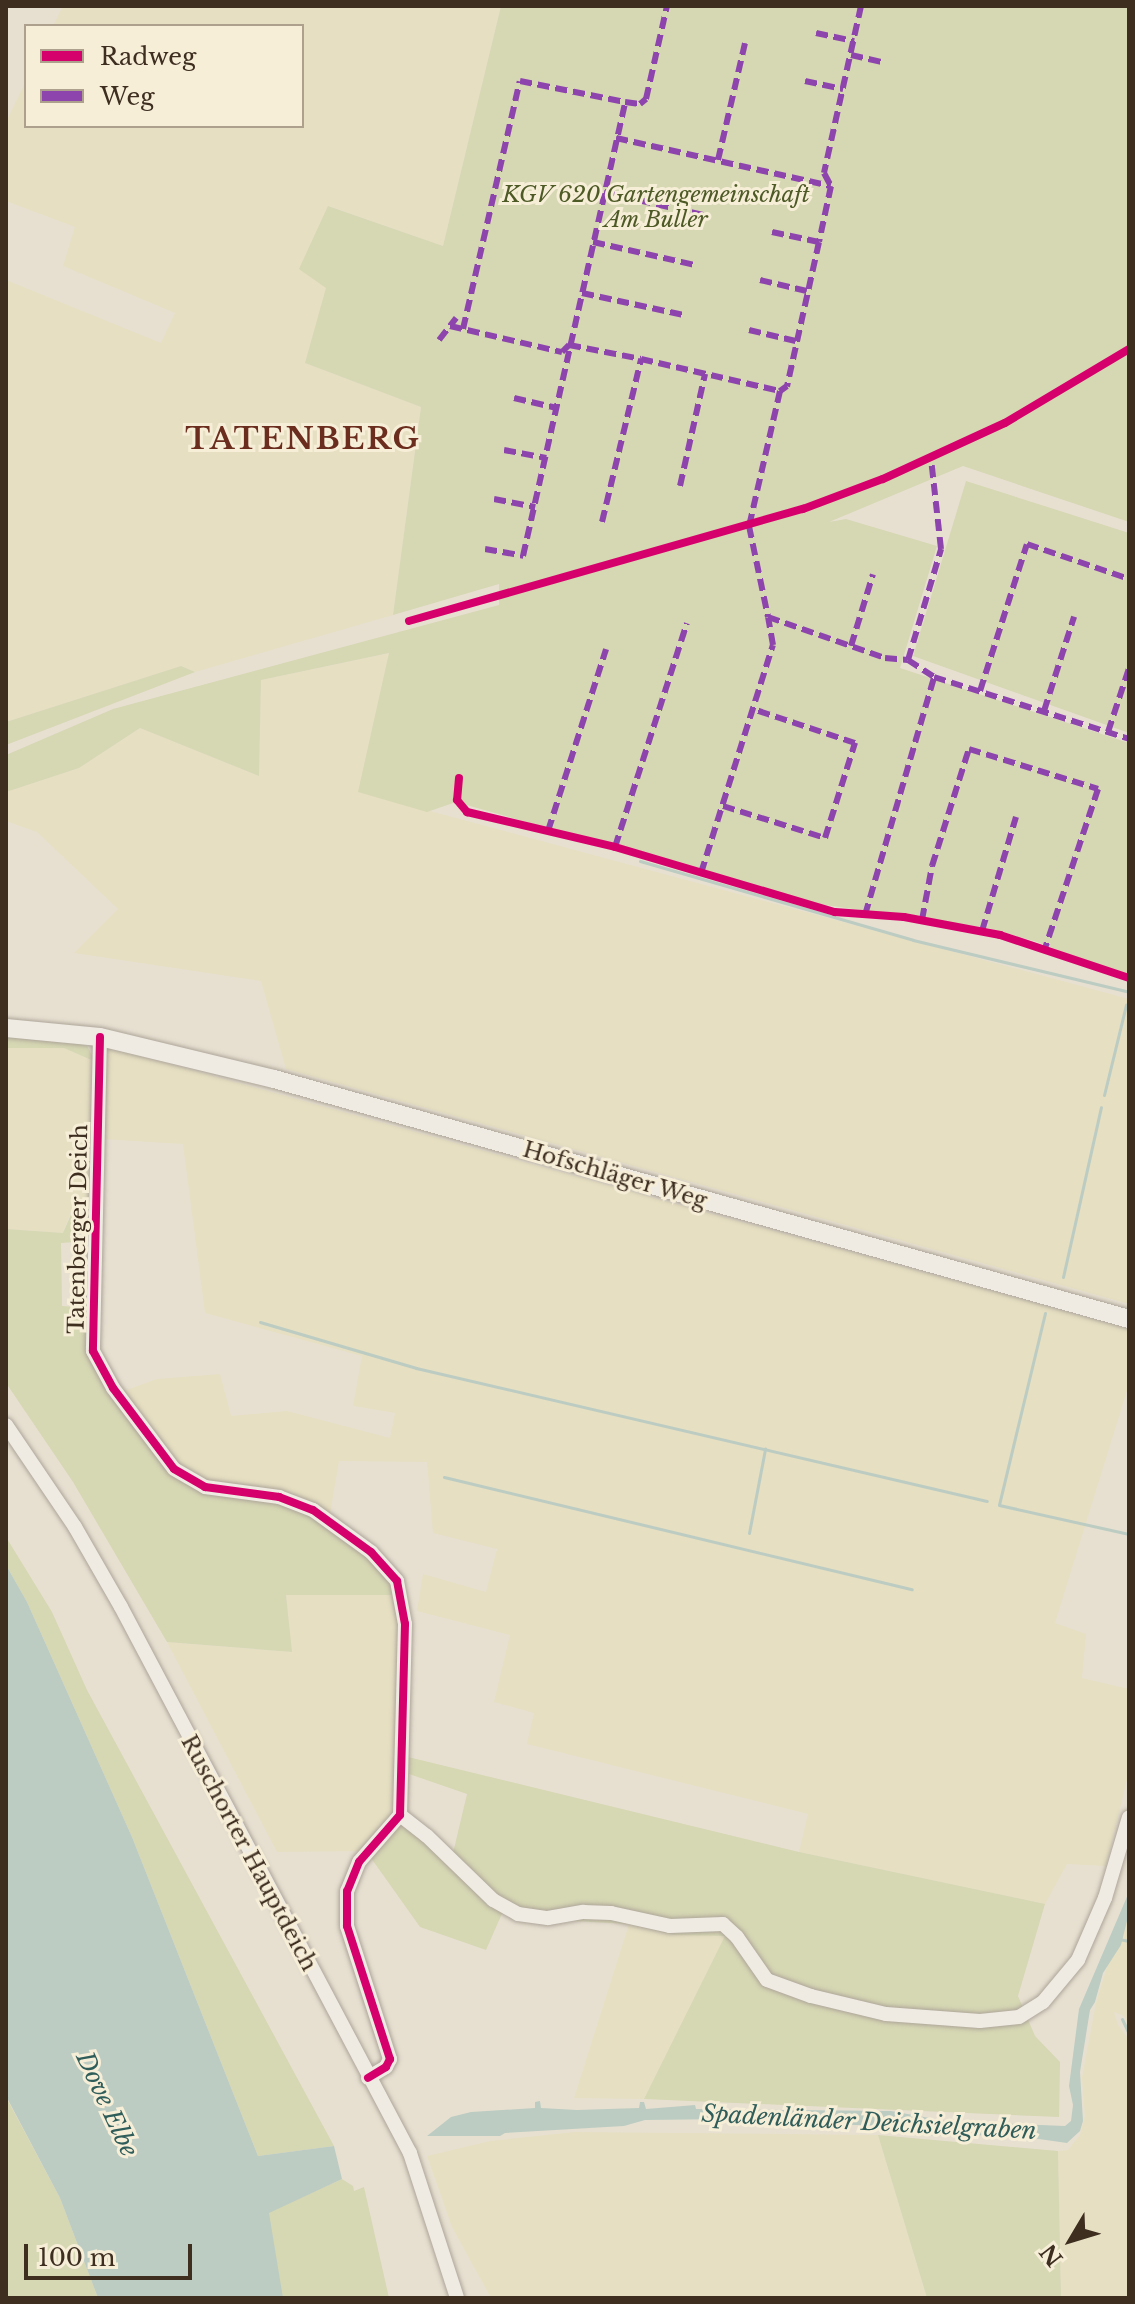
<!DOCTYPE html>
<meta charset="utf-8">
<style>
body{margin:0}
#map{position:relative;width:1135px;height:2304px;overflow:hidden;background:#e7e0d1;font-family:"Libre Baskerville",serif}
div>[style]{position:absolute}
[style*='--x']{left:calc(var(--x)*1px);top:calc(var(--y)*1px);width:calc(var(--w)*1px);rotate:calc(var(--a)*1deg)}
.farmland>*{inset:0;background:#e6dfc2}
.green>*{inset:0;background:#d6d7b3}
.water>*{inset:0;background:#bcccc2}
.stream>*{height:3px;margin:-1.5px;padding:0 1.5px;transform-origin:1.5px;border-radius:1.5px;background:#bcccc2}
.roads{filter:drop-shadow(0 0 2px #ada599) drop-shadow(0 0 2px #ada599)}
.street>*{height:14px;margin:-7px;padding:0 7px;transform-origin:7px;border-radius:7px;background:#efebe3}
.secondary>*{height:18px;margin:-9px;padding:0 9px;transform-origin:9px;border-radius:9px;background:#efebe3}
.quiet>*{height:6px;margin-top:-3px;transform-origin:0;background:repeating-linear-gradient(90deg,#8e44ad 0 12px,transparent 0 18px)}
.cycleway>*{height:8px;margin:-4px;padding:0 4px;transform-origin:4px;border-radius:4px;background:#d6006c}
span{translate:-50% -50%;white-space:nowrap;text-align:center;line-height:1.15;-webkit-text-stroke:6px #f7eed8;paint-order:stroke}
.park-label{font-size:22px;color:#4d5a26;font-style:italic}
.street-label{font-size:22px;color:#3d2e20}
.water-label{font-size:24px;color:#2f5d5a;font-style:italic}
.district-label{font-size:30px;color:#6b2e1e;font-weight:700;letter-spacing:2px}
.frame{position:absolute;inset:0;border:8px solid #3d2e20;pointer-events:none}
.legend{position:absolute;left:24px;top:24px;width:280px;height:104px;box-sizing:border-box;background:#f7eed8;border:2px solid #ada18e;margin:0;padding:10px 14px;list-style:none;font-size:24px;color:#3d2e20}
.legend li{display:flex;align-items:center;gap:16px;height:40px}
.legend b{width:40px;border:2px solid #ada18e}
.north{position:absolute;left:1031px;top:2200px;width:80px;height:80px;-webkit-text-stroke:6px #f7eed8;paint-order:stroke;rotate:232deg;font-size:22px;font-weight:700;line-height:32px;text-align:center;color:#3d2e20}
.north::after{content:'';display:block;margin:auto;width:28px;height:36px;background:#3d2e20;clip-path:polygon(50% 0,100% 100%,50% 72%,0 100%)}
.scale{position:absolute;left:24px;top:2244px;width:168px;height:36px;box-sizing:border-box;border:4px solid #3d2e20;border-top:0;padding-left:10px;font-size:24px;line-height:28px;white-space:nowrap;color:#3d2e20;-webkit-text-stroke:6px #f7eed8;paint-order:stroke}
</style>
<div id="map">
<div class="farmland">
<div style="clip-path:polygon(63px 6px,501px 6px,443px 246px,329px 206px,327px 288px,305px 363px,421px 407px,393px 615px,195px 672px,181px 666px,6px 722px,6px 280px,161px 343px,175px 313px,63px 266px,75px 227px,6px 201px,6px 122px,26px 81px,26px 126px,302px 126px,302px 26px,53px 26px)"></div>
<div style="clip-path:polygon(390px 653px,359px 792px,1129px 999px,1129px 1304px,286px 1069px,261px 981px,74px 953px,118px 909px,37px 832px,6px 821px,6px 792px,79px 768px,140px 728px,259px 776px,261px 680px)"></div>
<div style="clip-path:polygon(105px 1046px,1129px 1329px,1129px 1384px,1055px 1623px,1086px 1634px,1082px 1678px,1129px 1689px,1129px 1771px,1106px 1866px,1067px 1864px,1045px 1904px,799px 1852px,808px 1814px,527px 1744px,534px 1713px,494px 1702px,510px 1635px,417px 1611px,423px 1574px,486px 1592px,497px 1549px,433px 1533px,427px 1462px,339px 1461px,330px 1514px,205px 1480px,179px 1466px,121px 1392px,157px 1379px,220px 1374px,231px 1416px,287px 1411px,390px 1438px,395px 1413px,353px 1406px,362px 1356px,205px 1313px,183px 1144px,102px 1139px)"></div>
<div style="clip-path:polygon(6px 1048px,64px 1048px,96px 1062px,92px 1200px,73px 1206px,63px 1233px,6px 1229px)"></div>
<div style="clip-path:polygon(286px 1595px,395px 1595px,400px 1627px,393px 1811px,366px 1851px,277px 1852px,167px 1642px,291px 1652px)"></div>
<div style="clip-path:polygon(1129px 1896px,1129px 2025px,1124px 2016px,1114px 2012px,1118px 2025px,1129px 2040px,1129px 2298px,1061px 2298px,1058px 2151px,1068px 2150px,1080px 2135px,1085px 2116px,1082px 2078px,1096px 2003px)"></div>
<div style="clip-path:polygon(629px 1924px,726px 1936px,644px 2099px,574px 2098px)"></div>
<div style="clip-path:polygon(575px 2132px,878px 2135px,927px 2298px,491px 2298px,452px 2227px,427px 2156px,490px 2141px)"></div>
</div>
<div class="green">
<div style="clip-path:polygon(501px 6px,1129px 6px,1129px 522px,963px 466px,829px 522px,846px 519px,937px 546px,900px 668px,1129px 743px,1129px 976px,1034px 941px,988px 928px,811px 903px,456px 802px,427px 812px,358px 792px,389px 653px,261px 680px,259px 776px,140px 728px,79px 768px,6px 792px,6px 755px,113px 709px,499px 605px,499px 584px,393px 615px,421px 407px,305px 363px,326px 288px,299px 269px,328px 206px,443px 246px)"></div>
<div style="clip-path:polygon(966px 481px,1129px 533px,1129px 733px,913px 656px)"></div>
<div style="clip-path:polygon(181px 666px,195px 672px,6px 745px,6px 722px)"></div>
<div style="clip-path:polygon(6px 1037px,70px 1040px,87px 1046px,96px 1062px,64px 1048px,6px 1048px)"></div>
<div style="clip-path:polygon(76px 1203px,75px 1242px,61px 1243px,62px 1306px,90px 1308px,90px 1350px,168px 1471px,312px 1515px,367px 1555px,394px 1586px,395px 1595px,286px 1595px,292px 1652px,167px 1642px,73px 1482px,6px 1383px,6px 1229px,63px 1233px)"></div>
<div style="clip-path:polygon(6px 1537px,52px 1612px,87px 1690px,334px 2146px,258px 2156px,132px 1837px,27px 1602px,6px 1565px)"></div>
<div style="clip-path:polygon(408px 1757px,799px 1852px,1045px 1904px,1018px 1996px,1035px 2036px,1060px 2062px,1059px 2117px,644px 2099px,725px 1936px,674px 1935px,628px 1924px,519px 1918px,504px 1909px,486px 1950px,420px 1927px,366px 1851px,393px 1811px,453px 1853px,467px 1794px,409px 1774px)"></div>
<div style="clip-path:polygon(6px 2097px,60px 2198px,98px 2298px,6px 2298px)"></div>
<div style="clip-path:polygon(878px 2135px,1058px 2151px,1061px 2298px,927px 2298px)"></div>
<div style="clip-path:polygon(342px 2179px,353px 2186px,354px 2191px,364px 2187px,389px 2298px,123px 2298px,269px 2212px)"></div>
</div>
<div class="water">
<div style="clip-path:polygon(6px 1565px,27px 1602px,132px 1837px,258px 2156px,334px 2146px,342px 2179px,269px 2213px,283px 2298px,98px 2298px,60px 2198px,6px 2096px)"></div>
<div style="clip-path:polygon(1129px 1892px,1129px 1913px,1121px 1945px,1103px 1973px,1095px 2002px,1090px 2010px,1080px 2072px,1083px 2121px,1080px 2131px,1067px 2143px,1010px 2135px,934px 2136px,898px 2127px,729px 2119px,645px 2120px,624px 2126px,505px 2133px,500px 2136px,427px 2136px,451px 2117px,471px 2112px,535px 2108px,535px 2102px,540px 2101px,541px 2108px,577px 2110px,639px 2108px,640px 2102px,644px 2102px,646px 2109px,695px 2105px,696px 2109px,891px 2111px,946px 2121px,1065px 2126px,1071px 2121px,1073px 2105px,1069px 2086px,1079px 2009px)"></div>
</div>
<div class="stream">
<div style="--x:640;--y:861;--w:284;--a:16.1"></div>
<div style="--x:913;--y:940;--w:222;--a:13.5"></div>
<div style="--x:1104;--y:1095;--w:93;--a:-76.3"></div>
<div style="--x:1063;--y:1277;--w:174;--a:-77.4"></div>
<div style="--x:1045;--y:1313;--w:197;--a:103.5"></div>
<div style="--x:999;--y:1505;--w:133;--a:12.6"></div>
<div style="--x:260;--y:1322;--w:163;--a:16.4"></div>
<div style="--x:416;--y:1368;--w:586;--a:13.11"></div>
<div style="--x:444;--y:1477;--w:481;--a:13.5"></div>
<div style="--x:749;--y:1533;--w:86;--a:-79.2"></div>
<div style="--x:1119;--y:1939;--w:10;--a:11"></div>
<div style="--x:1122;--y:2019;--w:17;--a:65"></div>
</div>
<div class="roads">
<div class="street">
<div style="--x:100;--y:1037;--w:314;--a:91.3"></div>
<div style="--x:93;--y:1351;--w:42;--a:61.6"></div>
<div style="--x:113;--y:1388;--w:101;--a:53"></div>
<div style="--x:174;--y:1469;--w:36;--a:30"></div>
<div style="--x:205;--y:1487;--w:75;--a:7.7"></div>
<div style="--x:279;--y:1497;--w:36;--a:21"></div>
<div style="--x:313;--y:1510;--w:72;--a:35.9"></div>
<div style="--x:371;--y:1552;--w:39;--a:48"></div>
<div style="--x:397;--y:1581;--w:44;--a:79.5"></div>
<div style="--x:405;--y:1624;--w:191;--a:91.5"></div>
<div style="--x:400;--y:1815;--w:62;--a:131.1"></div>
<div style="--x:359;--y:1862;--w:31;--a:112"></div>
<div style="--x:347;--y:1891;--w:35;--a:90"></div>
<div style="--x:347;--y:1926;--w:140;--a:72.1"></div>
<div style="--x:390;--y:2059;--w:9;--a:117"></div>
<div style="--x:386;--y:2067;--w:21;--a:149"></div>
<div style="--x:6;--y:1425;--w:123;--a:55.9"></div>
<div style="--x:75;--y:1527;--w:92;--a:60.1"></div>
<div style="--x:121;--y:1607;--w:618;--a:62.11"></div>
<div style="--x:410;--y:2153;--w:152;--a:72"></div>
<div style="--x:400;--y:1815;--w:34;--a:38"></div>
<div style="--x:427;--y:1836;--w:92;--a:44.1"></div>
<div style="--x:493;--y:1900;--w:29;--a:29"></div>
<div style="--x:518;--y:1914;--w:30;--a:8"></div>
<div style="--x:548;--y:1918;--w:36;--a:-10"></div>
<div style="--x:583;--y:1912;--w:28;--a:2"></div>
<div style="--x:611;--y:1913;--w:60;--a:12.4"></div>
<div style="--x:670;--y:1926;--w:53;--a:-2.2"></div>
<div style="--x:723;--y:1924;--w:19;--a:43"></div>
<div style="--x:737;--y:1937;--w:52;--a:55.1"></div>
<div style="--x:767;--y:1980;--w:47;--a:20"></div>
<div style="--x:811;--y:1996;--w:77;--a:13.5"></div>
<div style="--x:886;--y:2014;--w:94;--a:4.3"></div>
<div style="--x:980;--y:2021;--w:39;--a:-6"></div>
<div style="--x:1019;--y:2017;--w:28;--a:-32"></div>
<div style="--x:1043;--y:2002;--w:55;--a:-50.2"></div>
<div style="--x:1078;--y:1960;--w:68;--a:-66.5"></div>
<div style="--x:1105;--y:1898;--w:84;--a:-73.5"></div>
</div>
<div class="secondary">
<div style="--x:6;--y:1028;--w:94;--a:5.5"></div>
<div style="--x:100;--y:1037;--w:179;--a:13.6"></div>
<div style="--x:274;--y:1079;--w:888;--a:15.68"></div>
</div>
</div>
<div class="quiet">
<div style="--x:861;--y:6;--w:171;--a:102.5"></div>
<div style="--x:824;--y:173;--w:15;--a:62"></div>
<div style="--x:831;--y:186;--w:57;--a:102.1"></div>
<div style="--x:819;--y:242;--w:148;--a:102.5"></div>
<div style="--x:787;--y:386;--w:9;--a:144"></div>
<div style="--x:780;--y:391;--w:139;--a:102.9"></div>
<div style="--x:749;--y:526;--w:93;--a:78.2"></div>
<div style="--x:768;--y:617;--w:124;--a:19.3"></div>
<div style="--x:885;--y:658;--w:23;--a:5"></div>
<div style="--x:908;--y:660;--w:31;--a:33"></div>
<div style="--x:934;--y:677;--w:205;--a:17.6"></div>
<div style="--x:816;--y:33;--w:39;--a:12"></div>
<div style="--x:851;--y:55;--w:32;--a:13"></div>
<div style="--x:805;--y:81;--w:39;--a:12"></div>
<div style="--x:616;--y:138;--w:220;--a:12.6"></div>
<div style="--x:718;--y:160;--w:120;--a:-77"></div>
<div style="--x:604;--y:192;--w:106;--a:13.1"></div>
<div style="--x:772;--y:232;--w:48;--a:12"></div>
<div style="--x:593;--y:242;--w:105;--a:12.7"></div>
<div style="--x:760;--y:280;--w:48;--a:13.2"></div>
<div style="--x:582;--y:293;--w:104;--a:12.2"></div>
<div style="--x:450;--y:326;--w:115;--a:13.1"></div>
<div style="--x:562;--y:352;--w:10;--a:-45"></div>
<div style="--x:569;--y:345;--w:73;--a:11"></div>
<div style="--x:641;--y:359;--w:143;--a:13"></div>
<div style="--x:463;--y:329;--w:254;--a:-77.1"></div>
<div style="--x:520;--y:81;--w:107;--a:11.3"></div>
<div style="--x:749;--y:330;--w:48;--a:13.2"></div>
<div style="--x:439;--y:340;--w:28;--a:-52"></div>
<div style="--x:514;--y:398;--w:44;--a:13.1"></div>
<div style="--x:504;--y:450;--w:43;--a:10.8"></div>
<div style="--x:680;--y:486;--w:115;--a:-77.4"></div>
<div style="--x:494;--y:499;--w:42;--a:11"></div>
<div style="--x:602;--y:522;--w:168;--a:-76.5"></div>
<div style="--x:485;--y:549;--w:39;--a:10"></div>
<div style="--x:523;--y:556;--w:465;--a:-77.3"></div>
<div style="--x:625;--y:102;--w:15;--a:8"></div>
<div style="--x:640;--y:104;--w:8;--a:-40"></div>
<div style="--x:646;--y:99;--w:95;--a:-77.3"></div>
<div style="--x:851;--y:646;--w:75;--a:-73"></div>
<div style="--x:908;--y:660;--w:116;--a:-73.4"></div>
<div style="--x:941;--y:549;--w:92;--a:-96.3"></div>
<div style="--x:980;--y:691;--w:154;--a:-72.3"></div>
<div style="--x:1027;--y:544;--w:108;--a:18.9"></div>
<div style="--x:1044;--y:711;--w:99;--a:-72.3"></div>
<div style="--x:1108;--y:732;--w:67;--a:-71.8"></div>
<div style="--x:723;--y:806;--w:107;--a:17.4"></div>
<div style="--x:825;--y:838;--w:100;--a:-72.5"></div>
<div style="--x:855;--y:743;--w:108;--a:-161.6"></div>
<div style="--x:548;--y:831;--w:191;--a:-72.3"></div>
<div style="--x:615;--y:847;--w:235;--a:-72.2"></div>
<div style="--x:701;--y:873;--w:239;--a:-72.5"></div>
<div style="--x:773;--y:645;--w:28;--a:-100"></div>
<div style="--x:865;--y:915;--w:248;--a:-73.8"></div>
<div style="--x:922;--y:920;--w:55;--a:-79.5"></div>
<div style="--x:932;--y:866;--w:123;--a:-72.5"></div>
<div style="--x:969;--y:749;--w:135;--a:17.2"></div>
<div style="--x:1098;--y:789;--w:168;--a:108.4"></div>
<div style="--x:982;--y:931;--w:119;--a:-73.4"></div>
</div>
<div class="cycleway">
<div style="--x:409;--y:621;--w:410;--a:-15.9"></div>
<div style="--x:803;--y:509;--w:85;--a:-20.6"></div>
<div style="--x:883;--y:479;--w:134;--a:-24.7"></div>
<div style="--x:1005;--y:423;--w:144;--a:-30.8"></div>
<div style="--x:459;--y:778;--w:22;--a:95"></div>
<div style="--x:457;--y:800;--w:16;--a:50"></div>
<div style="--x:467;--y:812;--w:152;--a:13.3"></div>
<div style="--x:615;--y:847;--w:229;--a:16.5"></div>
<div style="--x:835;--y:912;--w:69;--a:4.1"></div>
<div style="--x:904;--y:917;--w:98;--a:10.6"></div>
<div style="--x:1000;--y:935;--w:136;--a:18.4"></div>
<div style="--x:100;--y:1037;--w:314;--a:91.3"></div>
<div style="--x:93;--y:1351;--w:42;--a:61.6"></div>
<div style="--x:113;--y:1388;--w:101;--a:53"></div>
<div style="--x:174;--y:1469;--w:36;--a:30"></div>
<div style="--x:205;--y:1487;--w:75;--a:7.7"></div>
<div style="--x:279;--y:1497;--w:36;--a:21"></div>
<div style="--x:313;--y:1510;--w:72;--a:35.9"></div>
<div style="--x:371;--y:1552;--w:39;--a:48"></div>
<div style="--x:397;--y:1581;--w:44;--a:79.5"></div>
<div style="--x:405;--y:1624;--w:191;--a:91.5"></div>
<div style="--x:400;--y:1815;--w:62;--a:131.1"></div>
<div style="--x:359;--y:1862;--w:31;--a:112"></div>
<div style="--x:347;--y:1891;--w:35;--a:90"></div>
<div style="--x:347;--y:1926;--w:140;--a:72.1"></div>
<div style="--x:390;--y:2059;--w:9;--a:117"></div>
<div style="--x:386;--y:2067;--w:21;--a:149"></div>
</div>
<div class="park-label">
<span style="left:656px;top:207px">KGV 620 Gartengemeinschaft<br>Am Buller</span>
</div>
<div class="street-label">
<span style="left:615px;top:1175px;rotate:16deg">Hofschläger Weg</span>
<span style="left:78px;top:1229px;rotate:-89deg">Tatenberger Deich</span>
<span style="left:249px;top:1853px;rotate:62deg">Ruschorter Hauptdeich</span>
</div>
<div class="water-label">
<span style="left:107px;top:2104px;rotate:65deg">Dove Elbe</span>
<span style="left:869px;top:2122px;rotate:3deg">Spadenländer Deichsielgraben</span>
</div>
<div class="district-label">
<span style="left:303px;top:439px">TATENBERG</span>
</div>
<div class="frame"></div>
<ul class="legend">
<li><b style="height:10px;background:#d6006c"></b>Radweg</li>
<li><b style="height:10px;background:#8e44ad"></b>Weg</li>
</ul>
<div class="north">N</div>
<div class="scale">100 m</div>
</div>
